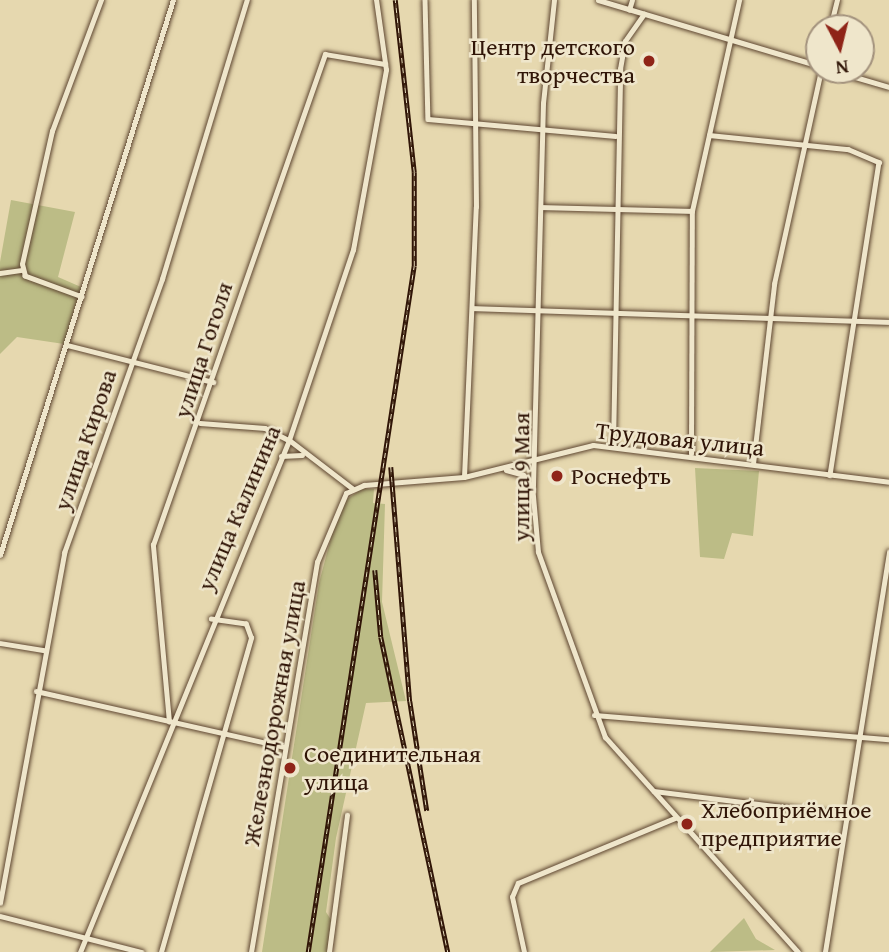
<!DOCTYPE html>
<meta charset="utf-8">
<style>
body{margin:0}
#map{position:relative;width:889px;height:952px;overflow:hidden;background:#e6d8af;font-family:"Gentium Book Plus",serif}
div>[style]{position:absolute}
[style*='--x']{left:calc(var(--x)*1px);top:calc(var(--y)*1px);width:calc(var(--w)*1px);rotate:calc(var(--a)*1deg)}
.green>*{inset:0;background:#bcbc86}
.roads{filter:drop-shadow(0 0 2px #5e4631) drop-shadow(0 0 2px #5e4631)}
.minor>*{height:4.5px;margin:-2.25px;padding:0 2.25px;transform-origin:2.25px;border-radius:2.25px;background:#efe6cb}
.tertiary>*{height:5px;margin:-2.5px;padding:0 2.5px;transform-origin:2.5px;border-radius:2.5px;background:#efe6cb}
.rail>*{height:4.5px;margin-top:-2.25px;transform-origin:0;background:repeating-linear-gradient(90deg,#efe6cb 0 5px,#301507 0 10px);box-sizing:border-box;border-block:2px solid #301507}
.dots>*{width:19px;height:19px;translate:-50% -50%;box-sizing:border-box;border:4px solid #efe6cb;border-radius:50%}
span{translate:-50% -50%;white-space:nowrap;text-align:center;line-height:1.15;-webkit-text-stroke:5px #efe6cb;paint-order:stroke}
.poi-label{font-size:24px;color:#301507}
.right{translate:-100% -50%;text-align:right}
.left{translate:0 -50%;text-align:left}
.street-label{font-size:24px;color:#301507}
.north{position:absolute;left:805px;top:14px;width:70px;height:70px;box-sizing:border-box;background:#efe6cb;border:2px solid #a3927d;border-radius:50%;rotate:173deg;font-size:19px;font-weight:700;line-height:28px;text-align:center;color:#301507}
.north::after{content:'';display:block;margin:auto;width:24px;height:32px;background:#8f2418;clip-path:polygon(50% 0,100% 100%,50% 72%,0 100%)}
</style>
<div id="map">
<div class="green">
<div style="clip-path:polygon(11px 200px,75px 212px,58px 277px,81px 287px,64px 344px,17px 337px,0 354px,0 262px)"></div>
<div style="clip-path:polygon(695px 468px,759px 471px,753px 536px,732px 533px,724px 559px,700px 557px)"></div>
<div style="clip-path:polygon(362px 489px,374px 489px,373px 503px,385px 504px,382px 602px,406px 701px,366px 703px,336px 838px,326px 912px,333px 923px,329px 952px,262px 952px,319px 583px,335px 523px,347px 499px)"></div>
<div style="clip-path:polygon(744px 918px,756px 939px,775px 950px,710px 952px)"></div>
</div>
<div class="roads">
<div class="minor">
<div style="--x:425;--y:0;--w:119;--a:88.6"></div>
<div style="--x:428;--y:119;--w:188;--a:5.2"></div>
<div style="--x:629;--y:10;--w:10;--a:-73"></div>
<div style="--x:830;--y:28;--w:29;--a:-76"></div>
<div style="--x:709;--y:135;--w:140;--a:5.8"></div>
<div style="--x:848;--y:149;--w:34;--a:23"></div>
<div style="--x:879;--y:162;--w:317;--a:98.9"></div>
<div style="--x:541;--y:207;--w:151;--a:1.5"></div>
<div style="--x:0;--y:273;--w:22;--a:-8"></div>
<div style="--x:82;--y:297;--w:61;--a:-159.8"></div>
<div style="--x:25;--y:276;--w:12;--a:-104"></div>
<div style="--x:22;--y:264;--w:136;--a:-77.3"></div>
<div style="--x:52;--y:131;--w:140;--a:-69.5"></div>
<div style="--x:472;--y:308;--w:417;--a:1.9"></div>
<div style="--x:67;--y:345;--w:151;--a:14.2"></div>
<div style="--x:200;--y:423;--w:65;--a:4.4"></div>
<div style="--x:265;--y:428;--w:27;--a:27"></div>
<div style="--x:289;--y:440;--w:200;--a:-71.4"></div>
<div style="--x:353;--y:250;--w:183;--a:-79.6"></div>
<div style="--x:386;--y:70;--w:71;--a:-98.1"></div>
<div style="--x:613;--y:445;--w:376;--a:-88.9"></div>
<div style="--x:620;--y:69;--w:28;--a:-80"></div>
<div style="--x:625;--y:41;--w:33;--a:-55"></div>
<div style="--x:691;--y:454;--w:243;--a:-89.8"></div>
<div style="--x:692;--y:211;--w:216;--a:-77.4"></div>
<div style="--x:753;--y:464;--w:181;--a:-83.3"></div>
<div style="--x:774;--y:284;--w:219;--a:-77.6"></div>
<div style="--x:464;--y:477;--w:270;--a:-87.5"></div>
<div style="--x:476;--y:207;--w:207;--a:-90.6"></div>
<div style="--x:0;--y:555;--w:581;--a:-72.69"></div>
<div style="--x:0;--y:643;--w:44;--a:9.2"></div>
<div style="--x:36;--y:691;--w:255;--a:12.7"></div>
<div style="--x:594;--y:715;--w:296;--a:4.7"></div>
<div style="--x:169;--y:722;--w:178;--a:-95.2"></div>
<div style="--x:153;--y:545;--w:520;--a:-70.69"></div>
<div style="--x:325;--y:54;--w:61;--a:9.5"></div>
<div style="--x:654;--y:791;--w:194;--a:7.1"></div>
<div style="--x:0;--y:903;--w:356;--a:-79.6"></div>
<div style="--x:64;--y:553;--w:291;--a:-70.3"></div>
<div style="--x:162;--y:279;--w:292;--a:-73.1"></div>
<div style="--x:0;--y:916;--w:146;--a:14.3"></div>
<div style="--x:161;--y:952;--w:327;--a:-74"></div>
<div style="--x:251;--y:638;--w:15;--a:-110"></div>
<div style="--x:246;--y:624;--w:35;--a:-172"></div>
<div style="--x:329;--y:952;--w:138;--a:-82.5"></div>
<div style="--x:524;--y:952;--w:56;--a:-102.3"></div>
<div style="--x:512;--y:897;--w:15;--a:-67"></div>
<div style="--x:518;--y:883;--w:170;--a:-22.5"></div>
<div style="--x:825;--y:952;--w:405;--a:-80.9"></div>
</div>
<div class="tertiary">
<div style="--x:554;--y:0;--w:104;--a:96.1"></div>
<div style="--x:543;--y:103;--w:393;--a:91.5"></div>
<div style="--x:533;--y:496;--w:56;--a:84.9"></div>
<div style="--x:538;--y:552;--w:197;--a:70.1"></div>
<div style="--x:605;--y:737;--w:289;--a:48.1"></div>
<div style="--x:598;--y:0;--w:231;--a:16.6"></div>
<div style="--x:831;--y:70;--w:60;--a:16.3"></div>
<div style="--x:281;--y:456;--w:21;--a:-3"></div>
<div style="--x:506;--y:470;--w:18;--a:16"></div>
<div style="--x:523;--y:475;--w:17;--a:54"></div>
<div style="--x:80;--y:952;--w:553;--a:-67.79"></div>
<div style="--x:289;--y:440;--w:81;--a:37.4"></div>
<div style="--x:251;--y:952;--w:396;--a:-80.4"></div>
<div style="--x:317;--y:562;--w:75;--a:-67.2"></div>
<div style="--x:346;--y:493;--w:20;--a:-24"></div>
<div style="--x:364;--y:485;--w:100;--a:-4.6"></div>
<div style="--x:464;--y:477;--w:133;--a:-13.9"></div>
<div style="--x:593;--y:445;--w:298;--a:7.1"></div>
</div>
</div>
<div class="rail">
<div style="--x:391;--y:467;--w:235;--a:85.4"></div>
<div style="--x:410;--y:701;--w:111;--a:81.2"></div>
<div style="--x:375;--y:570;--w:67;--a:84.9"></div>
<div style="--x:381;--y:637;--w:322;--a:78"></div>
<div style="--x:308;--y:952;--w:694;--a:-81.22"></div>
<div style="--x:414;--y:266;--w:94;--a:-90"></div>
<div style="--x:414;--y:172;--w:173;--a:-96.3"></div>
</div>
<div class="dots">
<div style="left:649px;top:61px;background:#8f2418"></div>
<div style="left:557px;top:476px;background:#8f2418"></div>
<div style="left:290px;top:768px;background:#8f2418"></div>
<div style="left:687px;top:824px;background:#8f2418"></div>
</div>
<div class="poi-label">
<span class="right" style="left:635px;top:61px">Центр детского<br>творчества</span>
<span class="left" style="left:571px;top:476px">Роснефть</span>
<span class="left" style="left:304px;top:768px">Соединительная<br>улица</span>
<span class="left" style="left:701px;top:824px">Хлебоприёмное<br>предприятие</span>
</div>
<div class="street-label">
<span style="left:203px;top:350px;rotate:-72deg">улица Гоголя</span>
<span style="left:680px;top:439px;rotate:6deg">Трудовая улица</span>
<span style="left:85px;top:440px;rotate:-71deg">улица Кирова</span>
<span style="left:521px;top:477px;rotate:-90deg">улица 9 Мая</span>
<span style="left:239px;top:508px;rotate:-67deg">улица Калинина</span>
<span style="left:274px;top:713px;rotate:-80deg">Железнодорожная улица</span>
</div>
<div class="north">N</div>
</div>
